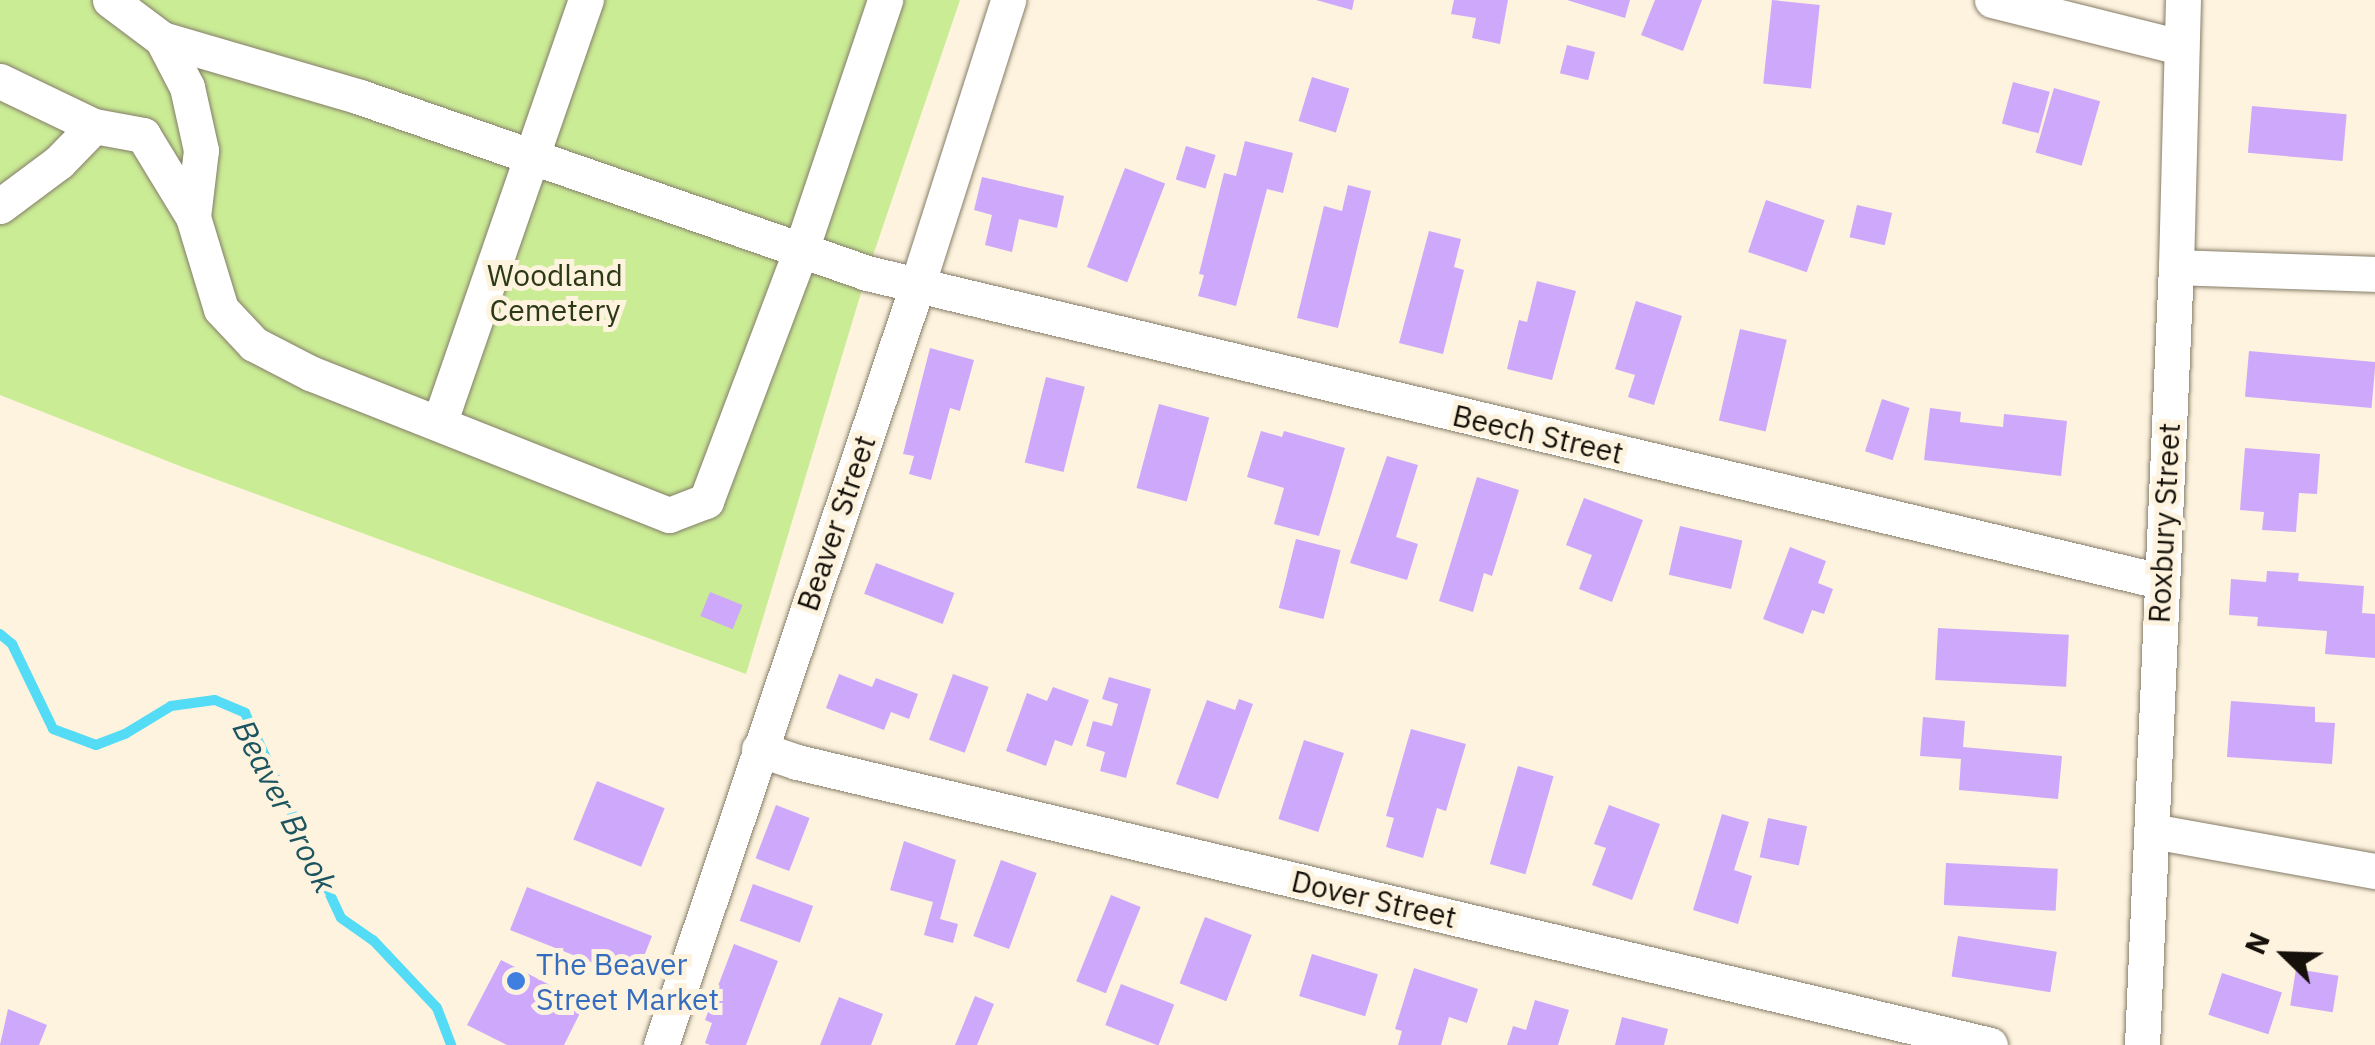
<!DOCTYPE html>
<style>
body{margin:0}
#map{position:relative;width:2375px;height:1045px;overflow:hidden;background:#fdf3de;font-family:"IBM Plex Sans",sans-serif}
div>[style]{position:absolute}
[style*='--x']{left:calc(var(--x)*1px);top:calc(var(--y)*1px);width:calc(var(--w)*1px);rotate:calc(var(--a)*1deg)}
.green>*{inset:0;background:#caec95}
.stream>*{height:10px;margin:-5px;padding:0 5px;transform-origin:5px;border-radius:5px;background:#54dbf6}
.building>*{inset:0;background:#cea8fa;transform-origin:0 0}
.roads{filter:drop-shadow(0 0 2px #857c69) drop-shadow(0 0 2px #857c69)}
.minor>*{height:35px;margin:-17.5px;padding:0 17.5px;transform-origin:17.5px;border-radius:17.5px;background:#fff}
.dots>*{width:28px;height:28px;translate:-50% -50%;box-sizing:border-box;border:5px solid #fdf3de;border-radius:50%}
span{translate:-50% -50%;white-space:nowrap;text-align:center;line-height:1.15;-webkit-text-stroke:10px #fdf3de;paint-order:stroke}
.park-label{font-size:30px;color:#2c3915}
.street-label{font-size:30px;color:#16120b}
.shop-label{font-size:30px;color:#366cbe}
.left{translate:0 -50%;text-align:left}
.water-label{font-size:32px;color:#1c5560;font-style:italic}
.north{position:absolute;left:2235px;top:905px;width:100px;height:100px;-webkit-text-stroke:8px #fdf3de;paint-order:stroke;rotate:293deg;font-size:28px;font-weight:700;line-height:40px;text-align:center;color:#16120b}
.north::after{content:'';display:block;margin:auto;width:35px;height:45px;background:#16120b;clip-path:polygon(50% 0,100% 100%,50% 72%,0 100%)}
</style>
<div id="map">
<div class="green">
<div style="clip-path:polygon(0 0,960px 0,867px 273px,746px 674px,185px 468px,0 395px)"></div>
</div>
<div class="stream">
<div style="--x:0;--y:634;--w:16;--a:40"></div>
<div style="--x:12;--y:644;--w:94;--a:64.2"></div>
<div style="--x:53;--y:729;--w:46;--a:20.4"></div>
<div style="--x:96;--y:745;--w:31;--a:-21"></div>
<div style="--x:125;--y:734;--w:54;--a:-31.3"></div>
<div style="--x:171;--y:706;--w:44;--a:-7.8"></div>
<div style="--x:215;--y:700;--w:33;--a:23"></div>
<div style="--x:245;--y:713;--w:226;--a:64.9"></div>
<div style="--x:341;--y:918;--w:39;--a:35"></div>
<div style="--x:373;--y:940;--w:93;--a:46.7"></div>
<div style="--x:437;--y:1008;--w:40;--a:69"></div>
</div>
<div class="building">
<div style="clip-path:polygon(1316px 0,1354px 0,1352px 10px)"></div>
<div style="clip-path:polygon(1454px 0,1508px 0,1500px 44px,1472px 38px,1476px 18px,1451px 14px)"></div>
<div style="clip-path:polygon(1567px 0,1630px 0,1625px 18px)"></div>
<div style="clip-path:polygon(1655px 0,1702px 0,1683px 51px,1641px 35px)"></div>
<div style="left:1772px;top:0;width:48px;height:84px;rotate:6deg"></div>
<div style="left:1567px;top:45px;width:29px;height:29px;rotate:14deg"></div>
<div style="left:1312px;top:77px;width:39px;height:46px;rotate:17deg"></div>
<div style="left:2013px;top:82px;width:38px;height:43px;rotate:15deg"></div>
<div style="left:2054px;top:88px;width:48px;height:67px;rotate:16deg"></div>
<div style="left:2252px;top:106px;width:95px;height:47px;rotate:5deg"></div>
<div style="clip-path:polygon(1245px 141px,1293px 153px,1283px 193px,1267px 189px,1236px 306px,1198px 296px,1204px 275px,1199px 274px,1224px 173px,1236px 176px)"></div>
<div style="left:1186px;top:146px;width:31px;height:35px;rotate:17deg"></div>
<div style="left:1125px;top:168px;width:43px;height:106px;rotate:21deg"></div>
<div style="clip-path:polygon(982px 177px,1064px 196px,1057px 228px,1019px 219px,1012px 252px,985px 245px,992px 215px,974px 210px)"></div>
<div style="clip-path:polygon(1348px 185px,1371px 191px,1338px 328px,1297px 318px,1324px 206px,1342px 211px)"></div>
<div style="left:1766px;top:200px;width:62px;height:55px;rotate:19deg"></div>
<div style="left:1857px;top:205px;width:36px;height:33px;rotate:13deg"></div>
<div style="clip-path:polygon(1429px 231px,1461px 239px,1454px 267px,1464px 270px,1443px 354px,1399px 343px)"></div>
<div style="clip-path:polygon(1537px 281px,1576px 291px,1552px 380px,1507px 369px,1519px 320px,1527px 322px)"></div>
<div style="clip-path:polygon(1636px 301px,1682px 316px,1654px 405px,1628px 397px,1635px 375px,1615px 369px)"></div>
<div style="left:1740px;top:329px;width:48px;height:94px;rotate:13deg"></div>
<div style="clip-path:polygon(930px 348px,974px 360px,960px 411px,950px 408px,931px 480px,909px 474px,914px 456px,903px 454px)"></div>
<div style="left:2249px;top:351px;width:127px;height:46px;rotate:5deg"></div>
<div style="left:1046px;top:377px;width:40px;height:88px;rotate:14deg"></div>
<div style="left:1882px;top:399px;width:29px;height:55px;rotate:18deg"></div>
<div style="left:1159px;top:404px;width:52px;height:87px;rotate:15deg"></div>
<div style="clip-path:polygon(1930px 408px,1961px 412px,1960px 422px,2003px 427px,2004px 414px,2067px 421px,2061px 476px,1924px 460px)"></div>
<div style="clip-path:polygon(1261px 431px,1282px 437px,1284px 431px,1345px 448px,1319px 536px,1274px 524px,1284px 488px,1247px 477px)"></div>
<div style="clip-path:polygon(2245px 448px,2320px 454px,2317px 494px,2299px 493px,2296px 532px,2262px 530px,2264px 512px,2240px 510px)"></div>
<div style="clip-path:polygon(1387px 456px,1418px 465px,1396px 537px,1418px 544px,1407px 580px,1350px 563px)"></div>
<div style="clip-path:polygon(1477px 477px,1519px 490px,1492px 576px,1484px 573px,1473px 612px,1439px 601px)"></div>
<div style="clip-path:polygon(1584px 498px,1643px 520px,1612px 602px,1579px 589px,1592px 555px,1566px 545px)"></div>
<div style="left:1680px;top:526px;width:64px;height:50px;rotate:13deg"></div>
<div style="left:1296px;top:539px;width:46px;height:71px;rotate:14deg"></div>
<div style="clip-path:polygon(1790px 547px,1826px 561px,1818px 583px,1833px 589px,1824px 614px,1812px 610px,1803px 634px,1763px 619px)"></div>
<div style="left:876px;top:563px;width:84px;height:33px;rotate:21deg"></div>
<div style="clip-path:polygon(2267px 571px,2299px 573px,2298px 581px,2364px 586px,2362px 613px,2375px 614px,2375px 658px,2325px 654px,2327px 631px,2257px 626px,2258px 617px,2229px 615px,2231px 579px,2266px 582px)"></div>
<div style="left:710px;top:592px;width:35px;height:26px;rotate:22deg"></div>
<div style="left:1938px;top:628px;width:131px;height:52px;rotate:3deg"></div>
<div style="clip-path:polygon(839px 674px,872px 687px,876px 678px,918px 694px,909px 719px,891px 712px,884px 730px,826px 708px)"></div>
<div style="left:953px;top:674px;width:38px;height:70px;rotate:20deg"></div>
<div style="clip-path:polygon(1109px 677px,1151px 689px,1126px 778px,1100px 771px,1105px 752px,1086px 746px,1093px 721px,1112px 726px,1118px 704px,1102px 699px)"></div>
<div style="clip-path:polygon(1053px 687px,1089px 700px,1072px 746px,1055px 740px,1046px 766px,1006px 751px,1027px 693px,1047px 701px)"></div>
<div style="clip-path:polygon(1239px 699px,1253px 704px,1218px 799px,1176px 784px,1207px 700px,1235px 710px)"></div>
<div style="clip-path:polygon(2231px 701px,2315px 707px,2315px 722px,2335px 723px,2332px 764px,2227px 757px)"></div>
<div style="clip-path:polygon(1923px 717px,1965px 721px,1963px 747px,2062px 756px,2058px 799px,1959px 790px,1961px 759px,1920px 756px)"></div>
<div style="clip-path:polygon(1411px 729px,1466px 744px,1446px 811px,1437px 808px,1423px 858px,1386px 847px,1394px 818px,1386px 816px)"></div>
<div style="left:1304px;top:740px;width:42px;height:83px;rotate:18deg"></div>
<div style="left:1518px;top:766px;width:37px;height:102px;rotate:16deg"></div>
<div style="left:597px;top:781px;width:73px;height:63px;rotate:22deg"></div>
<div style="left:776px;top:805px;width:36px;height:57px;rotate:21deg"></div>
<div style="clip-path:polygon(1609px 805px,1660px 824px,1632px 900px,1592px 885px,1606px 848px,1594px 844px)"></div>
<div style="clip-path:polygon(1722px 814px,1749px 822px,1734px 870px,1752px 876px,1738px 924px,1693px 910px)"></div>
<div style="left:1768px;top:818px;width:40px;height:40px;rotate:12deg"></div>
<div style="clip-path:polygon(904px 841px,956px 860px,940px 919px,958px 924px,953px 943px,924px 935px,933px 902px,890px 890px)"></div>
<div style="left:1001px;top:860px;width:38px;height:81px;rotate:20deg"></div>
<div style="left:1946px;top:863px;width:112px;height:42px;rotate:3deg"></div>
<div style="left:753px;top:884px;width:64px;height:39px;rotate:20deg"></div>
<div style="clip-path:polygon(527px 887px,652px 936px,637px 974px,613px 965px,611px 970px,510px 930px)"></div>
<div style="left:1111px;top:895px;width:32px;height:93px;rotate:22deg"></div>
<div style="left:1205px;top:917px;width:50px;height:71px;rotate:21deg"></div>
<div style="left:1958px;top:936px;width:100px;height:41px;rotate:9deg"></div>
<div style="clip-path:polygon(734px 944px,778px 961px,746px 1045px,710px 1045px,705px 1043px,712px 1023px,705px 1020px)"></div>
<div style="left:1312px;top:954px;width:69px;height:44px;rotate:17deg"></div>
<div style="clip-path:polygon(501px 960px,585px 1003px,564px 1045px,507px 1045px,467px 1025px)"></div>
<div style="clip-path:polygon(1414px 968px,1478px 989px,1467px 1023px,1449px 1017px,1441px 1045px,1398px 1045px,1402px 1031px,1395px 1029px)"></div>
<div style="left:2296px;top:969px;width:43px;height:37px;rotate:9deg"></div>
<div style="left:2222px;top:973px;width:63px;height:44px;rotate:18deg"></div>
<div style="left:1121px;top:984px;width:57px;height:44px;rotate:21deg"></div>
<div style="clip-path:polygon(975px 996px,994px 1004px,977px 1045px,955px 1045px)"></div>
<div style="clip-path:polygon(839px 997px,883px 1014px,871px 1045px,820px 1045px)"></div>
<div style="clip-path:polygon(1535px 1000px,1569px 1010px,1558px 1045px,1507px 1045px,1513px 1026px,1526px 1030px)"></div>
<div style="clip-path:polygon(8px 1009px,47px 1025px,39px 1045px,0 1045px)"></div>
<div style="clip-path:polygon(1622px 1017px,1668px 1029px,1664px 1045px,1615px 1045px)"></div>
</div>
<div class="roads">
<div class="minor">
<div style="--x:110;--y:0;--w:65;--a:36.9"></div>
<div style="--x:162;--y:39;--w:206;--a:16.3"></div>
<div style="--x:360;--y:97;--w:537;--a:19.14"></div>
<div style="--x:867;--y:273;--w:1329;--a:13.4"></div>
<div style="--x:1992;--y:0;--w:195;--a:14"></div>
<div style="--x:162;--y:39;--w:54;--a:62.5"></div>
<div style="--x:187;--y:87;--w:65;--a:77.5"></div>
<div style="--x:201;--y:150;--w:67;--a:96.8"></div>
<div style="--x:0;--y:81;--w:104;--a:25.6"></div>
<div style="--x:94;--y:126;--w:50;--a:10.4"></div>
<div style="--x:143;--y:135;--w:96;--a:58.6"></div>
<div style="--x:193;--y:217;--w:96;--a:73.1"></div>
<div style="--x:221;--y:309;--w:48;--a:46.7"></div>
<div style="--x:254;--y:344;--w:63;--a:27.4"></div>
<div style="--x:310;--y:373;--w:386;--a:21.6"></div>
<div style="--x:669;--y:515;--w:40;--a:-21"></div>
<div style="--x:706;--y:501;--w:268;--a:-69.3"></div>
<div style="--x:801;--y:250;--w:264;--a:-71.4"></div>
<div style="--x:0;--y:206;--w:74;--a:-36.7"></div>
<div style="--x:59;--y:162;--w:50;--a:-45.8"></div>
<div style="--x:2176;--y:267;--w:199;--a:2"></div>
<div style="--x:440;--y:421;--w:446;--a:-70.9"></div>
<div style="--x:759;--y:749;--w:40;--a:18.9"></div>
<div style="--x:797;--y:762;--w:1226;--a:13.34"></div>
<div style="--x:2152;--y:831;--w:227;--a:10.2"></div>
<div style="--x:661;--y:1045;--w:801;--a:-71.36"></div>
<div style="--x:917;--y:286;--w:300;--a:-72.3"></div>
<div style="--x:2142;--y:1045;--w:779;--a:-87.5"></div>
<div style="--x:2176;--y:267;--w:267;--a:-88.5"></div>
</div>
</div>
<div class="dots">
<div style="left:516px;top:981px;background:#3f7fe0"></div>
</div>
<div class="park-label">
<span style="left:555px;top:292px">Woodland<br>Cemetery</span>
</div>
<div class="street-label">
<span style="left:1538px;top:434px;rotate:13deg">Beech Street</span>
<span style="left:836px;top:523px;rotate:-71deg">Beaver Street</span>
<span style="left:2164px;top:523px;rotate:-87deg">Roxbury Street</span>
<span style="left:1374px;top:899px;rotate:13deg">Dover Street</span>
</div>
<div class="shop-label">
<span class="left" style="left:536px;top:981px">The Beaver<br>Street Market</span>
</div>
<div class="water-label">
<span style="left:285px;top:806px;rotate:63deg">Beaver Brook</span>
</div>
<div class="north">N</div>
</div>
